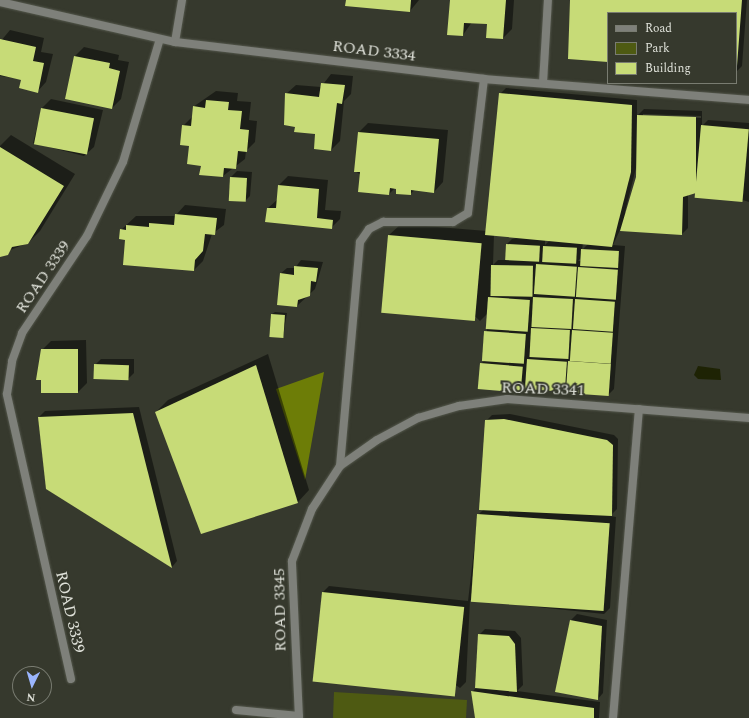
<!DOCTYPE html>
<style>
body{margin:0}
#map{position:relative;width:749px;height:718px;overflow:hidden;background:#36392d;font-family:Spectral,serif}
div>[style]{position:absolute}
[style*='--x']{left:calc(var(--x)*1px);top:calc(var(--y)*1px);width:calc(var(--w)*1px);rotate:calc(var(--a)*1deg)}
.green>*{inset:0;background:#4e5a12}
.forest>*{inset:0;background:#6d7d07}
.water>*{inset:0;background:#1e2304}
.shadow>*{inset:0;background:#0007}
.building>*{inset:0;background:#c7db77;transform-origin:0 0}
.roads{filter:drop-shadow(0 0 1px #54574c) drop-shadow(0 0 1px #54574c)}
.lane>*{height:8px;margin:-4px;padding:0 4px;transform-origin:4px;border-radius:4px;background:#7e807a}
.street>*{height:8px;margin:-4px;padding:0 4px;transform-origin:4px;border-radius:4px;background:#7e807a}
span{translate:-50% -50%;white-space:nowrap;text-align:center;line-height:1.15;-webkit-text-stroke:4px #36392d;paint-order:stroke}
.street-label{font-size:16px;color:#dee0d8}
.legend{position:absolute;left:607px;top:12px;width:130px;height:72px;box-sizing:border-box;background:#36392d;border:1px solid #797c71;margin:0;padding:5px 7px;list-style:none;font-size:12px;color:#dee0d8}
.legend li{display:flex;align-items:center;gap:8px;height:20px}
.legend b{width:20px;border:1px solid #797c71}
.north{position:absolute;left:12px;top:666px;width:40px;height:40px;box-sizing:border-box;background:#36392d;border:1px solid #797c71;border-radius:50%;rotate:185deg;font-size:11px;font-weight:700;line-height:16px;text-align:center;color:#dee0d8}
.north::after{content:'';display:block;margin:auto;width:14px;height:18px;background:#9ab5fd;clip-path:polygon(50% 0,100% 100%,50% 72%,0 100%)}
</style>
<div id="map">
<div class="green">
<div style="clip-path:polygon(334px 692px,467px 700px,466px 718px,333px 718px)"></div>
</div>
<div class="forest">
<div style="clip-path:polygon(324px 372px,305px 480px,276px 389px)"></div>
</div>
<div class="water">
<div style="clip-path:polygon(698px 366px,720px 369px,721px 380px,698px 379px,694px 375px)"></div>
</div>
<div class="shadow">
<div style="clip-path:polygon(347px 0,419px 0,410px 11px)"></div>
<div style="clip-path:polygon(451px 0,514px 0,512px 29px,503px 38px,487px 37px,488px 23px,472px 22px,463px 35px)"></div>
<div style="clip-path:polygon(571px 0,747px 0,742px 66px,736px 72px,736px 13px,608px 13px,608px 61px)"></div>
<div style="clip-path:polygon(10px 30px,44px 38px,41px 52px,53px 54px,46px 82px,37px 92px,22px 79px,0 76px,0 42px)"></div>
<div style="clip-path:polygon(84px 47px,119px 55px,118px 60px,129px 62px,121px 99px,112px 108px,75px 56px)"></div>
<div style="clip-path:polygon(331px 74px,353px 76px,351px 94px,344px 101px,340px 141px,331px 150px,316px 133px,296px 126px,286px 94px,296px 85px,321px 87px)"></div>
<div style="clip-path:polygon(evenodd,506px 88px,637px 100px,637px 116px,644px 109px,702px 111px,702px 126px,708px 120px,749px 123px,749px 202px,701px 187px,688px 194px,688px 228px,682px 234px,620px 230px,613px 245px,625px 246px,614px 389px,608px 395px,526px 386px,521px 391px,481px 364px,485px 360px,488px 313px,480px 321px,389px 235px,401px 224px,487px 231px,500px 94px,506px 88px,643px 114px,701px 116px,701px 118px,643px 116px,643px 114px,506px 88px,637px 164px,637px 177px,626px 213px,625px 212px,637px 164px,506px 88px,494px 235px,521px 237px,512px 239px,506px 245px,506px 260px,498px 260px,493px 265px,494px 235px,506px 88px,545px 240px,550px 240px,545px 245px,545px 240px,506px 88px,583px 243px,588px 244px,582px 250px,583px 243px,506px 88px,582px 257px,582px 261px,578px 261px,582px 257px)"></div>
<div style="clip-path:polygon(216px 91px,238px 93px,237px 101px,251px 102px,249px 120px,257px 121px,255px 142px,246px 151px,245px 159px,223px 176px,202px 165px,183px 126px,193px 116px,193px 107px)"></div>
<div style="clip-path:polygon(51px 99px,103px 110px,94px 147px,84px 156px,33px 143px,42px 108px)"></div>
<div style="clip-path:polygon(368px 123px,448px 130px,443px 182px,434px 192px,415px 190px,410px 194px,395px 188px,389px 194px,355px 171px,359px 132px)"></div>
<div style="clip-path:polygon(11px 135px,75px 174px,40px 231px,28px 243px,0 254px,0 146px)"></div>
<div style="clip-path:polygon(237px 171px,252px 172px,250px 196px,244px 202px,231px 177px)"></div>
<div style="clip-path:polygon(288px 176px,328px 180px,325px 210px,341px 211px,340px 219px,331px 228px,267px 221px,268px 208px,278px 199px,279px 185px)"></div>
<div style="clip-path:polygon(185px 205px,226px 209px,224px 225px,212px 234px,203px 261px,194px 270px,126px 239px,121px 230px,136px 216px,175px 216px)"></div>
<div style="clip-path:polygon(301px 260px,323px 262px,315px 289px,297px 306px,280px 274px,287px 268px,295px 268px)"></div>
<div style="clip-path:polygon(275px 312px,287px 313px,283px 337px,272px 314px)"></div>
<div style="clip-path:polygon(86px 340px,87px 383px,78px 392px,42px 392px,42px 379px,37px 379px,42px 350px,51px 341px)"></div>
<div style="clip-path:polygon(268px 354px,309px 490px,298px 502px,156px 412px,168px 400px)"></div>
<div style="clip-path:polygon(101px 359px,134px 359px,134px 373px,128px 379px,95px 365px)"></div>
<div style="clip-path:polygon(139px 407px,177px 561px,172px 567px,39px 417px,45px 411px)"></div>
<div style="clip-path:polygon(510px 414px,614px 435px,618px 439px,617px 509px,611px 515px,600px 514px,616px 517px,610px 608px,604px 614px,470px 600px,466px 682px,460px 688px,323px 592px,329px 586px,468px 601px,478px 515px,484px 509px,486px 421px,492px 415px)"></div>
<div style="clip-path:polygon(577px 614px,607px 620px,603px 693px,598px 699px,556px 692px,571px 620px)"></div>
<div style="clip-path:polygon(485px 629px,515px 631px,521px 638px,523px 685px,517px 691px,600px 702px,599px 718px,476px 718px,472px 692px,477px 687px,479px 635px)"></div>
</div>
<div class="building">
<div style="clip-path:polygon(346px 0,411px 0,410px 12px,345px 6px)"></div>
<div style="clip-path:polygon(450px 0,506px 0,503px 39px,486px 38px,487px 24px,464px 23px,463px 36px,447px 35px)"></div>
<div style="clip-path:polygon(570px 0,742px 0,737px 66px,736px 13px,608px 13px,608px 62px,568px 59px)"></div>
<div style="clip-path:polygon(0 39px,36px 47px,33px 61px,44px 63px,38px 93px,19px 88px,21px 80px,0 75px)"></div>
<div style="clip-path:polygon(74px 56px,110px 63px,109px 68px,120px 71px,112px 109px,65px 99px)"></div>
<div style="clip-path:polygon(321px 83px,345px 85px,342px 104px,337px 103px,331px 151px,314px 149px,315px 134px,294px 132px,295px 127px,284px 125px,285px 93px,319px 97px)"></div>
<div style="clip-path:polygon(499px 93px,632px 105px,631px 172px,612px 247px,485px 235px)"></div>
<div style="clip-path:polygon(206px 100px,229px 102px,228px 110px,242px 111px,240px 129px,249px 130px,247px 152px,238px 151px,236px 169px,224px 168px,223px 177px,199px 175px,201px 166px,187px 164px,189px 146px,180px 145px,182px 125px,191px 126px,193px 106px,205px 108px)"></div>
<div style="left:41px;top:108px;width:54px;height:37px;rotate:11deg"></div>
<div style="clip-path:polygon(637px 115px,696px 117px,696px 193px,683px 197px,682px 235px,620px 231px,636px 177px)"></div>
<div style="left:701px;top:125px;width:48px;height:73px;rotate:5deg"></div>
<div style="clip-path:polygon(358px 132px,439px 139px,434px 193px,411px 190px,411px 195px,396px 194px,396px 189px,390px 188px,389px 195px,358px 192px,360px 172px,354px 172px)"></div>
<div style="clip-path:polygon(0 147px,64px 186px,28px 244px,12px 247px,8px 255px,0 257px)"></div>
<div style="left:230px;top:177px;width:17px;height:24px;rotate:3deg"></div>
<div style="clip-path:polygon(278px 185px,319px 189px,317px 218px,333px 220px,332px 229px,265px 222px,267px 208px,276px 208px)"></div>
<div style="clip-path:polygon(175px 214px,217px 218px,215px 235px,205px 234px,203px 251px,195px 260px,194px 271px,123px 265px,125px 240px,119px 239px,120px 229px,126px 230px,126px 225px,149px 227px,149px 223px,174px 225px)"></div>
<div style="left:388px;top:235px;width:94px;height:78px;rotate:5deg"></div>
<div style="left:506px;top:244px;width:34px;height:16px;rotate:3deg"></div>
<div style="left:543px;top:246px;width:34px;height:16px;rotate:3deg"></div>
<div style="left:581px;top:249px;width:38px;height:17px;rotate:3deg"></div>
<div style="left:536px;top:264px;width:41px;height:30px;rotate:4deg"></div>
<div style="left:491px;top:265px;width:42px;height:31px;rotate:1deg"></div>
<div style="clip-path:polygon(294px 266px,318px 268px,316px 282px,311px 281px,310px 296px,298px 300px,297px 307px,277px 305px,280px 273px,294px 275px)"></div>
<div style="left:578px;top:267px;width:40px;height:30px;rotate:4deg"></div>
<div style="left:488px;top:297px;width:42px;height:32px;rotate:4deg"></div>
<div style="left:533px;top:297px;width:40px;height:30px;rotate:3deg"></div>
<div style="left:575px;top:299px;width:40px;height:30px;rotate:4deg"></div>
<div style="left:271px;top:314px;width:14px;height:23px;rotate:4deg"></div>
<div style="left:531px;top:328px;width:39px;height:29px;rotate:3deg"></div>
<div style="left:572px;top:330px;width:41px;height:31px;rotate:4deg"></div>
<div style="left:484px;top:331px;width:42px;height:30px;rotate:4deg"></div>
<div style="clip-path:polygon(41px 349px,78px 349px,78px 393px,41px 393px,41px 380px,36px 380px)"></div>
<div style="left:527px;top:359px;width:40px;height:30px;rotate:4deg"></div>
<div style="left:568px;top:361px;width:43px;height:32px;rotate:4deg"></div>
<div style="left:480px;top:363px;width:43px;height:26px;rotate:5deg"></div>
<div style="left:94px;top:364px;width:35px;height:15px;rotate:2deg"></div>
<div style="clip-path:polygon(256px 365px,298px 503px,201px 534px,155px 412px)"></div>
<div style="clip-path:polygon(133px 413px,172px 568px,46px 489px,38px 417px)"></div>
<div style="clip-path:polygon(504px 419px,607px 440px,613px 445px,612px 516px,479px 510px,485px 420px)"></div>
<div style="left:477px;top:514px;width:133px;height:88px;rotate:4deg"></div>
<div style="left:322px;top:592px;width:143px;height:90px;rotate:6deg"></div>
<div style="clip-path:polygon(570px 620px,602px 626px,598px 700px,555px 692px)"></div>
<div style="clip-path:polygon(478px 634px,509px 636px,515px 644px,517px 692px,475px 688px)"></div>
<div style="clip-path:polygon(471px 691px,594px 708px,594px 718px,475px 718px)"></div>
</div>
<div class="roads">
<div class="lane">
<div style="--x:175;--y:42;--w:43;--a:-80.5"></div>
<div style="--x:236;--y:710;--w:63;--a:5.4"></div>
</div>
<div class="street">
<div style="--x:0;--y:2;--w:180;--a:12.9"></div>
<div style="--x:175;--y:42;--w:311;--a:6.8"></div>
<div style="--x:484;--y:79;--w:266;--a:4.5"></div>
<div style="--x:543;--y:83;--w:83;--a:-86.6"></div>
<div style="--x:340;--y:466;--w:225;--a:-84.9"></div>
<div style="--x:360;--y:242;--w:16;--a:-55"></div>
<div style="--x:369;--y:229;--w:16;--a:-27"></div>
<div style="--x:383;--y:222;--w:70;--a:0"></div>
<div style="--x:453;--y:222;--w:17;--a:-31"></div>
<div style="--x:468;--y:213;--w:135;--a:-83.2"></div>
<div style="--x:71;--y:679;--w:292;--a:-102.7"></div>
<div style="--x:7;--y:394;--w:33;--a:-81"></div>
<div style="--x:12;--y:361;--w:30;--a:-70"></div>
<div style="--x:22;--y:333;--w:117;--a:-56.2"></div>
<div style="--x:87;--y:236;--w:82;--a:-64.1"></div>
<div style="--x:123;--y:162;--w:128;--a:-73.3"></div>
<div style="--x:299;--y:718;--w:157;--a:-92.6"></div>
<div style="--x:292;--y:561;--w:56;--a:-69"></div>
<div style="--x:312;--y:509;--w:51;--a:-56.9"></div>
<div style="--x:340;--y:466;--w:45;--a:-35.1"></div>
<div style="--x:377;--y:440;--w:47;--a:-28.2"></div>
<div style="--x:418;--y:418;--w:43;--a:-16.3"></div>
<div style="--x:459;--y:406;--w:49;--a:-8.3"></div>
<div style="--x:507;--y:399;--w:243;--a:4.5"></div>
<div style="--x:613;--y:718;--w:310;--a:-85.2"></div>
</div>
</div>
<div class="street-label">
<span style="left:374px;top:51px;rotate:7deg">ROAD 3334</span>
<span style="left:43px;top:277px;rotate:-56deg">ROAD 3339</span>
<span style="left:543px;top:389px;rotate:2deg">ROAD 3341</span>
<span style="left:280px;top:610px;rotate:-91deg">ROAD 3345</span>
<span style="left:70px;top:612px;rotate:77deg">ROAD 3339</span>
</div>
<ul class="legend">
<li><b style="height:5px;background:#7e807a"></b>Road</li>
<li><b style="height:11px;background:#4e5a12"></b>Park</li>
<li><b style="height:11px;background:#c7db77"></b>Building</li>
</ul>
<div class="north">N</div>
</div>
